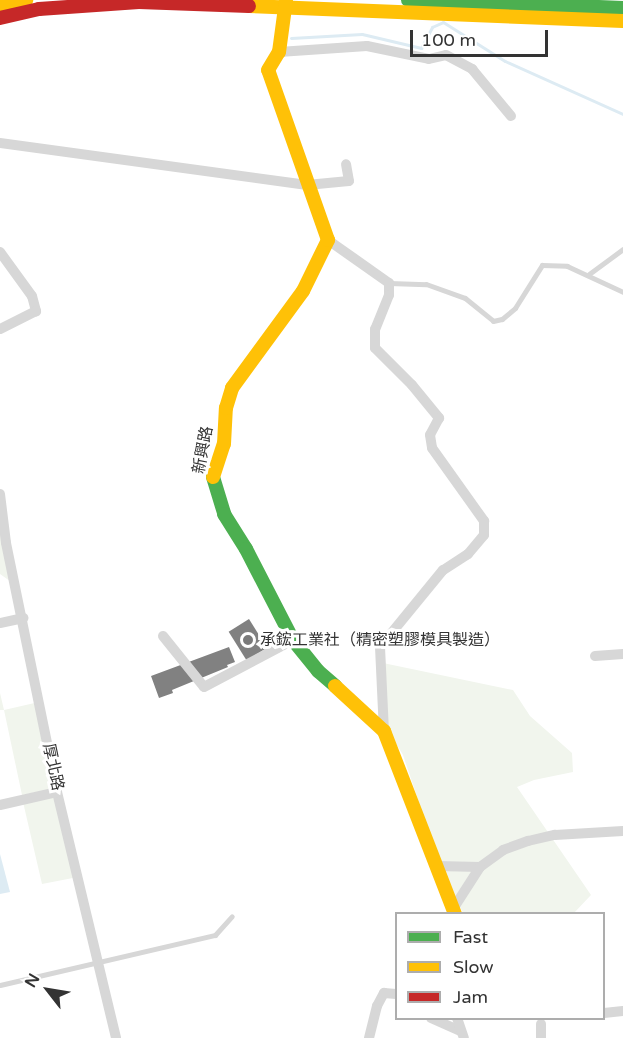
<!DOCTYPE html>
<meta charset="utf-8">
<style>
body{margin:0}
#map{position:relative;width:623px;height:1038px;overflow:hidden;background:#fff;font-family:"Varela Round","Noto Sans TC",sans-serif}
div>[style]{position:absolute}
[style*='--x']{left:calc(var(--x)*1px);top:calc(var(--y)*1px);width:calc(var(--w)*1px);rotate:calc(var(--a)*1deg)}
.green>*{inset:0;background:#f1f5ed}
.water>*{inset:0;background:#ddebf3}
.stream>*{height:3px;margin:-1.5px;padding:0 1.5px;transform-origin:1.5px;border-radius:1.5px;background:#ddebf3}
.building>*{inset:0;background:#818181;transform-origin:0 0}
.lane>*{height:5px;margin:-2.5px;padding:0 2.5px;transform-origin:2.5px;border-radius:2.5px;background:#d7d7d7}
.street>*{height:10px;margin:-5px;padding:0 5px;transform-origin:5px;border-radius:5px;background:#d7d7d7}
.fast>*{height:14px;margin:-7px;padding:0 7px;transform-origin:7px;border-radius:7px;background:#4caf50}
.slow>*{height:14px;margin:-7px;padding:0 7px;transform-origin:7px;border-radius:7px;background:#ffc107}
.jam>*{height:14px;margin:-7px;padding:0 7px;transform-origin:7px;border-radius:7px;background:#c62828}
.dots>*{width:16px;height:16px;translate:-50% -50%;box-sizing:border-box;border:3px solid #fff;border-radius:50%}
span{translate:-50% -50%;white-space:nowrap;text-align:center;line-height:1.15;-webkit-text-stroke:6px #fff;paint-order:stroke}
.street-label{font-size:16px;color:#333}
.poi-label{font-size:16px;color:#333}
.left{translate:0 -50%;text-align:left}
.legend{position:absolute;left:395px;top:912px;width:210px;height:108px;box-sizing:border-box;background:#fff;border:2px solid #adadad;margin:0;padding:8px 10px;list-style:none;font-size:18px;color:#333}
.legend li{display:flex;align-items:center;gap:12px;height:30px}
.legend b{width:30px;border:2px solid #adadad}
.north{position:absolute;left:18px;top:960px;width:60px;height:60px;-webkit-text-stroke:4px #fff;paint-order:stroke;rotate:301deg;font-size:16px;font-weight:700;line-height:24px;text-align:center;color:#333}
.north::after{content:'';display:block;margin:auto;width:21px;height:27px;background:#333;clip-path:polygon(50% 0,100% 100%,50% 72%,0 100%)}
.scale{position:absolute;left:410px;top:30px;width:138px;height:27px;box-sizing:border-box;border:3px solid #333;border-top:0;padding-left:8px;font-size:18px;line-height:21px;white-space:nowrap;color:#333;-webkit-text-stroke:4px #fff;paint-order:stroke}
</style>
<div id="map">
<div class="green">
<div style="clip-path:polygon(0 511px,17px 586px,0 574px)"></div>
<div style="clip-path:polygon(383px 663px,513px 690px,530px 716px,572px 753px,573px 772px,534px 780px,517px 787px,591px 895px,574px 913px,463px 913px,442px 871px,403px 755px,384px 724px)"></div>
<div style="clip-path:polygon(0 693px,4px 710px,39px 702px,51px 789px,22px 795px,4px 710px,0 710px)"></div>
<div style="clip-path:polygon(53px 795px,78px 877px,42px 884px,23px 802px)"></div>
</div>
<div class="water">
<div style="clip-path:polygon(0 854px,10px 892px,0 894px)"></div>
</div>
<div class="stream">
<div style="--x:291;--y:38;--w:71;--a:-3.2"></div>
<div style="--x:362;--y:34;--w:61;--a:13.3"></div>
<div style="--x:421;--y:48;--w:24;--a:-62"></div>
<div style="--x:432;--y:27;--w:12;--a:-24"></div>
<div style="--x:443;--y:22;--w:73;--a:32.2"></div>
<div style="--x:505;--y:61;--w:129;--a:24.2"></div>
</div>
<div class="building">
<div style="left:249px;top:619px;width:34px;height:24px;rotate:58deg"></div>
<div style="clip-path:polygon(229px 647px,235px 662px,227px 665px,228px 667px,172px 690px,173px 693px,159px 698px,151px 676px)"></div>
</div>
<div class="lane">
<div style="--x:589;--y:274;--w:42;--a:-36.3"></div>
<div style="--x:389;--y:283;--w:37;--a:2"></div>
<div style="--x:426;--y:284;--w:41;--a:19.7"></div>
<div style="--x:465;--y:298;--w:36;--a:39"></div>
<div style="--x:493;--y:321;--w:9;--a:-13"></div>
<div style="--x:502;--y:319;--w:17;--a:-40"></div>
<div style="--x:515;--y:308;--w:51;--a:-57.9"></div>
<div style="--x:542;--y:265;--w:25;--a:2"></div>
<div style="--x:567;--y:266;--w:62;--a:24.9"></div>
<div style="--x:0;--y:985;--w:221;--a:-13.1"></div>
<div style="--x:215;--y:935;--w:25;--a:-48"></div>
</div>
<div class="street">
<div style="--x:279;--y:52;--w:88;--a:-3.9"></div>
<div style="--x:367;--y:46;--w:63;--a:11.8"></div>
<div style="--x:429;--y:59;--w:17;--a:-13"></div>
<div style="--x:446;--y:55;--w:30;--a:28"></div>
<div style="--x:472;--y:69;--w:61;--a:50.3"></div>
<div style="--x:0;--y:143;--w:310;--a:7.8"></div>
<div style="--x:307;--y:185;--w:42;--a:-5.4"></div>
<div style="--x:349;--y:181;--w:17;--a:-100"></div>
<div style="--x:328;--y:240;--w:75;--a:35.2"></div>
<div style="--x:389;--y:283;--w:12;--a:90"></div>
<div style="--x:389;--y:295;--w:37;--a:112"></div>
<div style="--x:375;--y:329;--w:19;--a:90"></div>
<div style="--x:375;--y:348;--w:52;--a:45"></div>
<div style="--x:412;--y:385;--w:43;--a:50.7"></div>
<div style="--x:439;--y:418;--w:19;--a:118"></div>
<div style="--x:430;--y:435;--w:13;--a:81"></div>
<div style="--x:432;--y:448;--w:90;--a:54.5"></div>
<div style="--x:484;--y:521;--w:14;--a:90"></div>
<div style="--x:484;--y:535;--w:25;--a:130"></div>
<div style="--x:468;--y:554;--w:30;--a:147"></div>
<div style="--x:443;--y:570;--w:99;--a:129.3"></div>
<div style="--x:380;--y:647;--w:84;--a:87.3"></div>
<div style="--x:0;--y:252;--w:54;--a:54"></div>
<div style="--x:32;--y:296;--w:16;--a:75"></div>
<div style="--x:36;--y:311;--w:40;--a:153.4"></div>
<div style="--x:0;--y:494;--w:49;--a:83"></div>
<div style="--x:6;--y:543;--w:254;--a:78.4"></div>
<div style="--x:57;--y:792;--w:253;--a:76.5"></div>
<div style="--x:0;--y:623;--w:24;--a:-12"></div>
<div style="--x:163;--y:636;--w:65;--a:51.2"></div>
<div style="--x:204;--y:687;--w:101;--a:-27.8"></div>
<div style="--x:595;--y:656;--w:28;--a:-4"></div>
<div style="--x:0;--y:805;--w:58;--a:-12.8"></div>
<div style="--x:437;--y:866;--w:43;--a:1.3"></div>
<div style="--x:480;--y:867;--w:29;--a:-36"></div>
<div style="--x:503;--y:850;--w:27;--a:-20"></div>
<div style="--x:528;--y:841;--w:28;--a:-13"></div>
<div style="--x:555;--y:835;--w:68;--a:-3.4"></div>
<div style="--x:453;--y:909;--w:50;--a:-57.3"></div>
<div style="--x:604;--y:1013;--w:19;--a:-6"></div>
<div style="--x:431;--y:1018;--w:32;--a:24"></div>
<div style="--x:457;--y:1018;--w:21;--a:71"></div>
<div style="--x:369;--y:1038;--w:33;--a:-76"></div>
<div style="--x:377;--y:1006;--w:15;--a:-62"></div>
<div style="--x:384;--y:993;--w:12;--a:5"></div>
<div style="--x:541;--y:1038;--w:14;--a:-90"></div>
</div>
<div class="fast">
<div style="--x:408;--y:0;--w:215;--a:2.1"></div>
<div style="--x:213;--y:477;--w:39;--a:73"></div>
<div style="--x:224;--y:514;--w:41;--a:57.8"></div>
<div style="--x:246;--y:549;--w:102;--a:62.7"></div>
<div style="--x:293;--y:640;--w:40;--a:51"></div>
<div style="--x:318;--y:671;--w:23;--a:41"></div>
</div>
<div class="slow">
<div style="--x:0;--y:6;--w:27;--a:-13"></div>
<div style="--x:249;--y:6;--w:374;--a:2.3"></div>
<div style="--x:213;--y:477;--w:35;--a:-72"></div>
<div style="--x:224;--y:444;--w:36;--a:-87"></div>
<div style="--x:226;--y:408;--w:21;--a:-73"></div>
<div style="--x:232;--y:388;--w:120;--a:-53.8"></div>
<div style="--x:303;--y:291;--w:57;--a:-63.9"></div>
<div style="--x:328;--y:240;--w:180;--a:-109.4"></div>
<div style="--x:268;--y:70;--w:21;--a:-59"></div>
<div style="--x:279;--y:52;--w:52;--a:-82.3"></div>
<div style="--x:335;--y:686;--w:67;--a:42.6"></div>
<div style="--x:384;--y:731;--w:196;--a:68.8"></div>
</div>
<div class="jam">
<div style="--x:0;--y:18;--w:40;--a:-13"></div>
<div style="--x:39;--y:9;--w:100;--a:-4"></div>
<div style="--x:139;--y:2;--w:110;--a:2.1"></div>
</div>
<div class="dots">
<div style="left:248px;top:640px;background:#7a7a7a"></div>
</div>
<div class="street-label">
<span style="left:203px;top:450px;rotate:-79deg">新興路</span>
<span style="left:53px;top:767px;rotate:78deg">厚北路</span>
</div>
<div class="poi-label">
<span class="left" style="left:260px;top:640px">承鋐工業社（精密塑膠模具製造）</span>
</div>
<ul class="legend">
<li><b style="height:8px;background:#4caf50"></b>Fast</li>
<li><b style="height:8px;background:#ffc107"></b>Slow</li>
<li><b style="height:8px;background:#c62828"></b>Jam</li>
</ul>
<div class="north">N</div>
<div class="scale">100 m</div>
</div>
